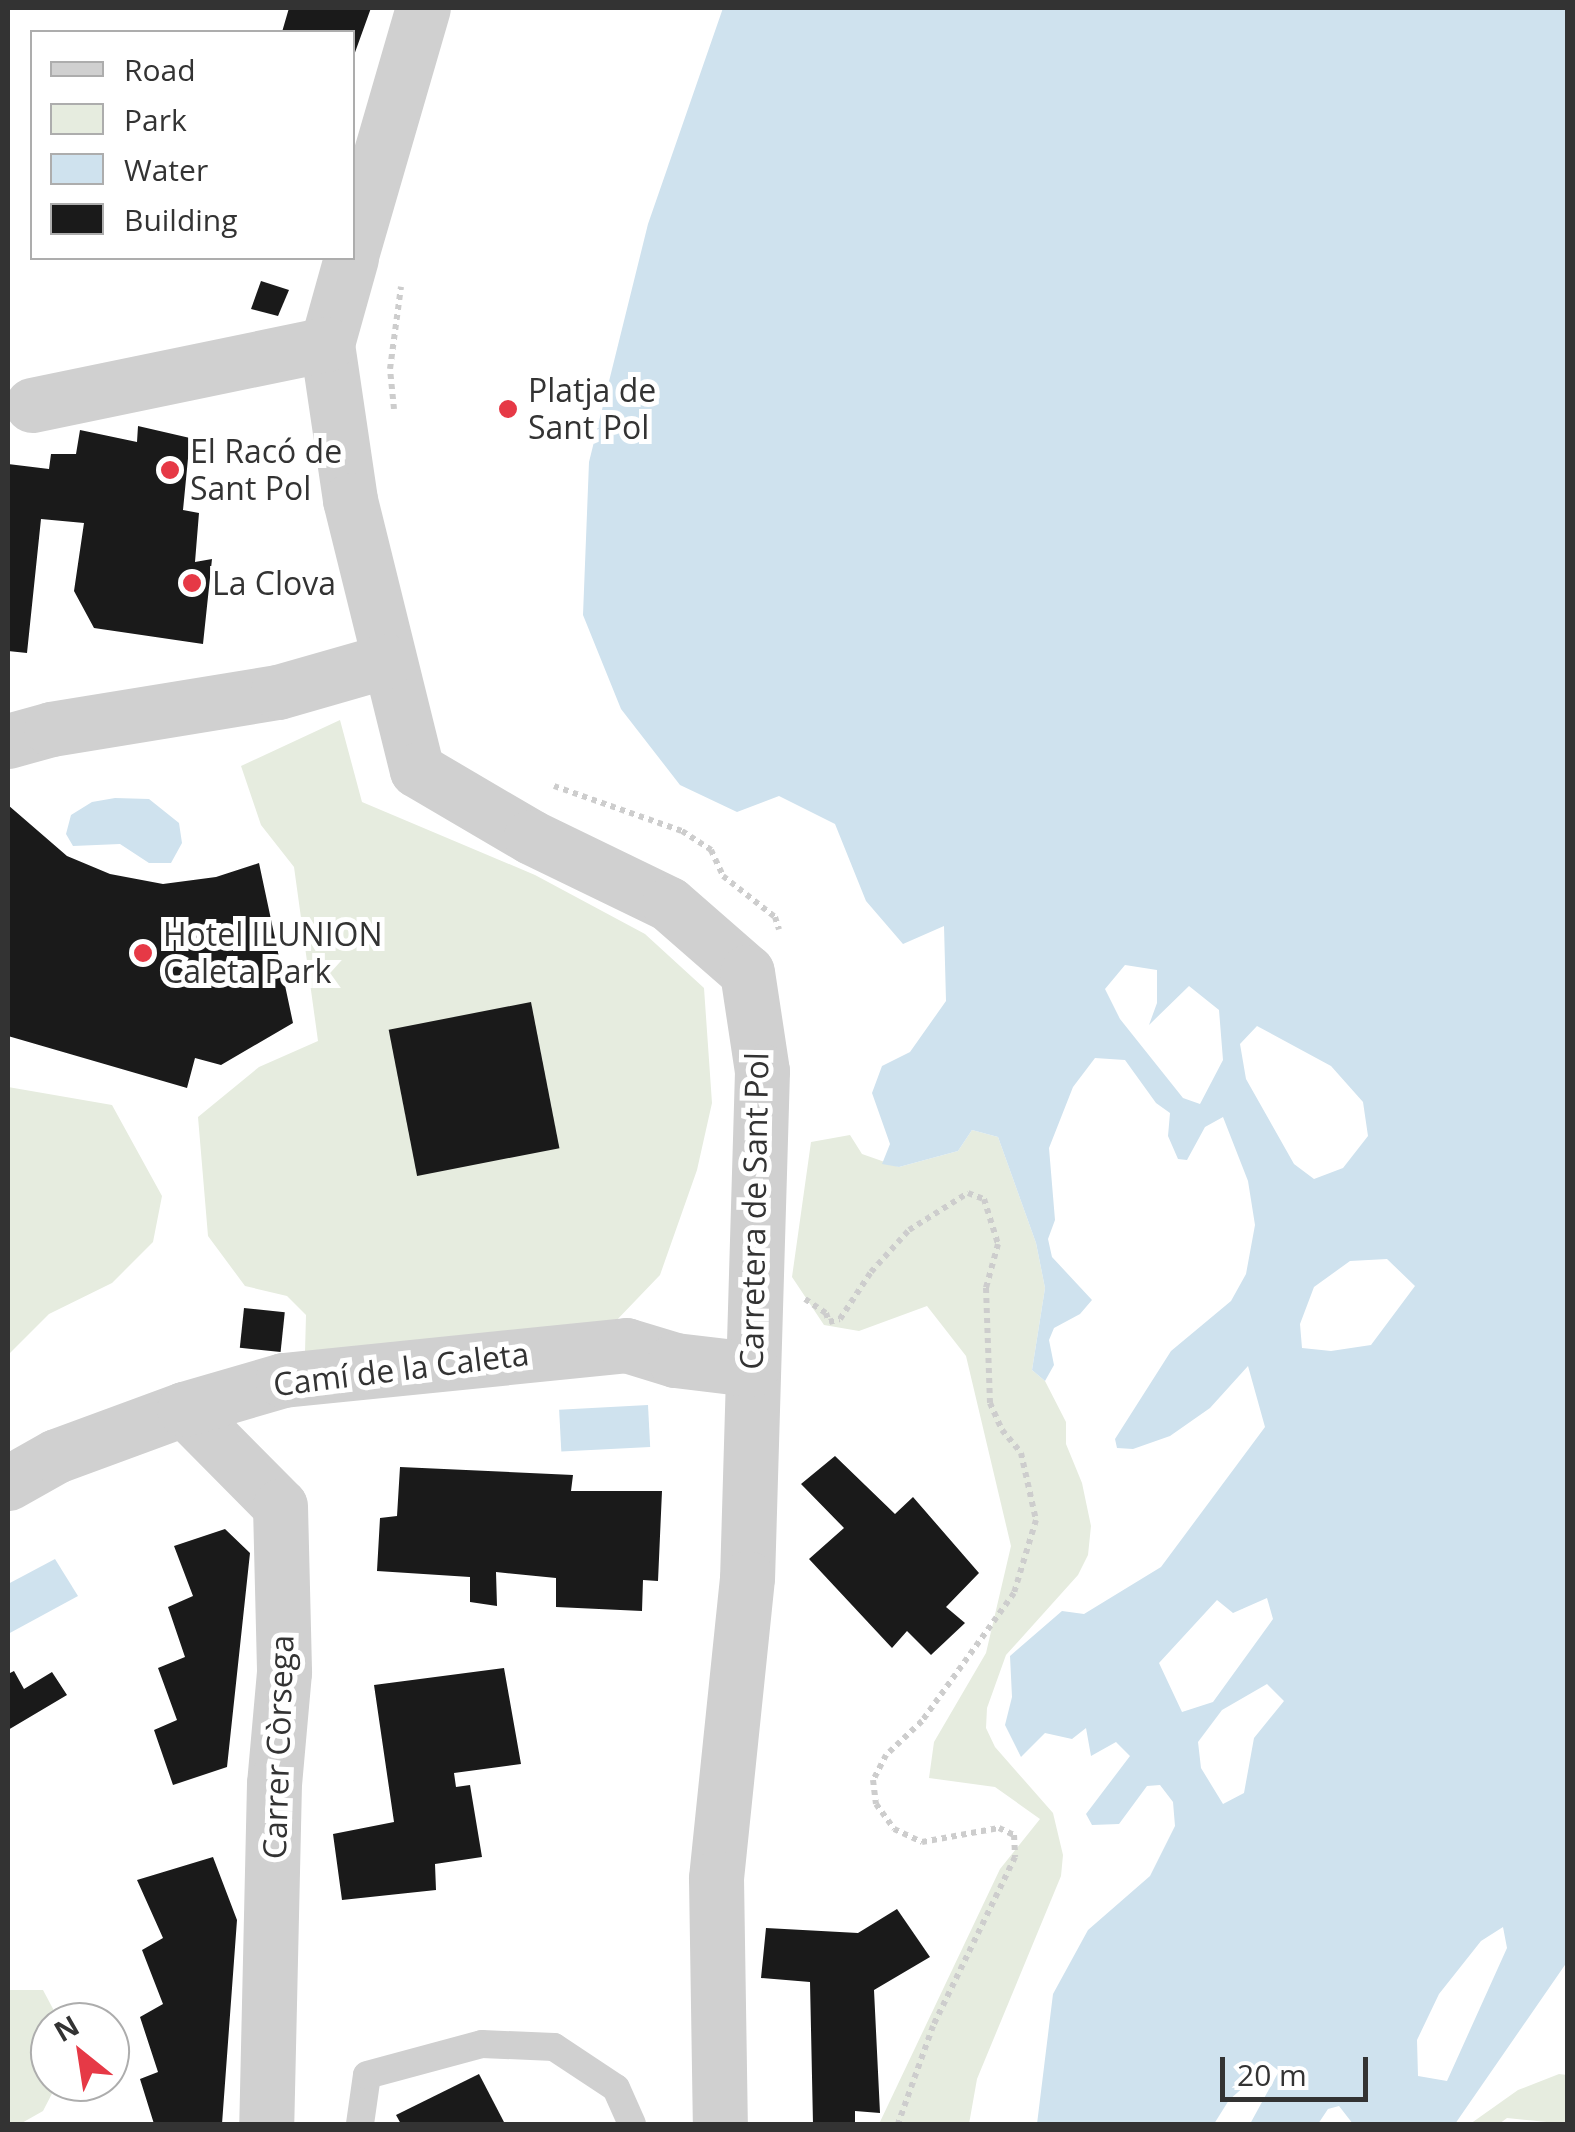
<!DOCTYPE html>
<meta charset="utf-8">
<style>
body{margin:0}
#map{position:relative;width:1575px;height:2132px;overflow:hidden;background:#fff;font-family:"Open Sans",sans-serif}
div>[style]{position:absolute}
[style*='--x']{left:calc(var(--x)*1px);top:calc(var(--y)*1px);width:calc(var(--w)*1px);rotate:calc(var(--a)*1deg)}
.green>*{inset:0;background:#e6ecdf}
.water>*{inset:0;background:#cfe2ee;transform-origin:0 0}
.building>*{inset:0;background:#1a1a1a;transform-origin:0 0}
.path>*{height:6px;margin-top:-3px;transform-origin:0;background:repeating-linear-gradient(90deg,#cdcdcd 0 5px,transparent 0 10px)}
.service>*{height:28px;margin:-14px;padding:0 14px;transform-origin:14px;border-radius:14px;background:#d0d0d0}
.minor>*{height:55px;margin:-27.5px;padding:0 27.5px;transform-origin:27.5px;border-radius:27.5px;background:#d0d0d0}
.dots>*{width:28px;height:28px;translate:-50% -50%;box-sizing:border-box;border:5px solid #fff;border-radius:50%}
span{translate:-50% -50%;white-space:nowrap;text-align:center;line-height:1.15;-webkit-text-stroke:10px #fff;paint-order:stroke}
.poi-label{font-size:32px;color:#333}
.left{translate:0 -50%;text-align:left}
.street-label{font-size:32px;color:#333}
.frame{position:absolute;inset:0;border:10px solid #333;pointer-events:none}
.legend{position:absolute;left:30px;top:30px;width:325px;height:230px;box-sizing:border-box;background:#fff;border:2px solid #adadad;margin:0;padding:12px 18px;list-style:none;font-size:30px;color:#333}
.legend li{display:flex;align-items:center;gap:20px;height:50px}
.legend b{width:50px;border:2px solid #adadad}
.north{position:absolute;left:30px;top:2002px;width:100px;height:100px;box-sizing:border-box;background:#fff;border:2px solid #adadad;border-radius:50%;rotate:330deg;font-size:28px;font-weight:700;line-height:40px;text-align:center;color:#333}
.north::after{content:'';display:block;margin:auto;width:35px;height:45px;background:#e63946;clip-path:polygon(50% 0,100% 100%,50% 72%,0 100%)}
.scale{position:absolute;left:1220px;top:2057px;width:148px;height:45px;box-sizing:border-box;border:5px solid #333;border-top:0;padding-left:12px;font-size:30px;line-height:35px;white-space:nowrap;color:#333;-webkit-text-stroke:8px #fff;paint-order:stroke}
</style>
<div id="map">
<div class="green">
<div style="clip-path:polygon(340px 720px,362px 802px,535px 875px,645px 934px,704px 988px,712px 1103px,697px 1170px,660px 1275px,613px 1324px,305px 1352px,306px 1315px,287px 1296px,245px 1286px,208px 1236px,198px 1117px,259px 1067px,318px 1041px,294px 867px,261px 825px,241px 766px)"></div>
<div style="clip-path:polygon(8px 1087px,112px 1105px,162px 1196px,153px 1242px,112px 1283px,49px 1314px,8px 1355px)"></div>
<div style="clip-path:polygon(972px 1130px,998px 1137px,1036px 1243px,1045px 1288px,1032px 1370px,1045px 1381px,1066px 1422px,1066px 1444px,1082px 1483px,1091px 1526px,1088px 1555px,1078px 1575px,1006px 1655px,987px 1708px,986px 1728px,995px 1747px,1053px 1813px,1063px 1855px,1061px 1876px,977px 2079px,969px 2124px,879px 2124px,1000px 1869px,1040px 1819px,995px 1787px,929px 1778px,934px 1742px,986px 1653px,1011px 1546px,966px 1356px,927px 1306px,859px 1331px,824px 1325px,792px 1277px,811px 1142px,850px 1135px,862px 1154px,899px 1167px,958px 1151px)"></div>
<div style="clip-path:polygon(43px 1990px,60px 2022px,50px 2022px,50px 2082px,58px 2082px,43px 2111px,20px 2124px,8px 2124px,8px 1990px)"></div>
<div style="clip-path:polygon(1559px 2074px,1567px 2075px,1567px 2124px,1507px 2118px,1499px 2124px,1470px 2124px,1518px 2090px)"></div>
</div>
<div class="water">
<div style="clip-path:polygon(evenodd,723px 8px,1567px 8px,1567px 1962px,1455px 2124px,1353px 2124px,1339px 2106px,1328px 2109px,1318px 2124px,1250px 2124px,1279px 2071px,1270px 2064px,1229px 2100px,1214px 2124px,1037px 2124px,1053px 1994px,1088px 1930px,1150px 1876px,1175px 1826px,1173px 1802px,1160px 1785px,1147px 1786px,1119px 1824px,1092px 1825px,1086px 1814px,1130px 1756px,1116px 1742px,1091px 1756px,1086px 1728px,1072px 1739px,1045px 1733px,1021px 1757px,1005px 1725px,1012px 1697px,1010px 1656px,1062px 1611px,1084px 1614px,1161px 1567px,1265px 1427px,1248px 1366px,1210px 1408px,1170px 1436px,1133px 1449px,1117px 1448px,1115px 1439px,1171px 1351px,1231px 1301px,1246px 1274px,1255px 1225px,1248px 1181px,1223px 1117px,1205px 1127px,1187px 1160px,1178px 1159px,1168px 1136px,1170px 1113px,1156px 1103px,1125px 1060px,1095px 1058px,1073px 1087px,1049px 1148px,1055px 1220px,1048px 1239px,1052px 1257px,1092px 1300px,1080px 1314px,1054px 1328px,1049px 1340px,1054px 1365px,1045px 1381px,1032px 1370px,1045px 1288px,1036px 1243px,998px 1137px,972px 1130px,958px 1151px,899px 1167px,882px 1164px,890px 1144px,872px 1093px,882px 1066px,910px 1052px,946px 1001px,944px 926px,903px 944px,866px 901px,835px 824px,779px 796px,737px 812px,680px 785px,621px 709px,583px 615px,589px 462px,648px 224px,723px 8px,1125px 965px,1157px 970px,1157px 1003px,1149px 1025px,1189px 986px,1219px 1010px,1223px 1060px,1200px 1104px,1183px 1098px,1120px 1019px,1105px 989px,1125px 965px,723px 8px,1257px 1026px,1331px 1066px,1363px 1102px,1368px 1136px,1343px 1168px,1314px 1179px,1294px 1164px,1246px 1079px,1240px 1044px,1257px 1026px,723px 8px,1387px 1259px,1415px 1286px,1371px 1345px,1331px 1351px,1302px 1348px,1300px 1324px,1314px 1287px,1350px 1261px,1387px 1259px,723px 8px,1267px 1598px,1273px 1619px,1213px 1702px,1182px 1712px,1159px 1663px,1217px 1600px,1233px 1613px,1267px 1598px,723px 8px,1267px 1684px,1284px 1701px,1254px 1738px,1244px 1793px,1223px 1804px,1201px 1768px,1198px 1742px,1222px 1710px,1267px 1684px,723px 8px,1503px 1927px,1507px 1948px,1447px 2081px,1418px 2076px,1417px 2040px,1439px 1994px,1481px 1941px,1503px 1927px)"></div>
<div style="clip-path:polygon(115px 798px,149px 799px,179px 823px,182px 843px,171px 863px,149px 863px,120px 844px,73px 846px,66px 834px,71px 815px,92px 802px)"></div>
<div style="left:648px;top:1405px;width:42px;height:89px;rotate:87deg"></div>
<div style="clip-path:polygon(55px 1559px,78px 1596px,8px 1634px,8px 1584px)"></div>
</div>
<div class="building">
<div style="clip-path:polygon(289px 8px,371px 8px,353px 58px,352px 32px,282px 32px)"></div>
<div style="clip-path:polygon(261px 281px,289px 290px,278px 316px,251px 309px)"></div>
<div style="clip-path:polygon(138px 426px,190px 438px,183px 510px,199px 513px,195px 562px,212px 559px,203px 644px,94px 628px,74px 591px,84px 523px,41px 519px,27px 653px,8px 651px,8px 464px,49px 469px,51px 454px,76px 454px,80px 430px,137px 442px)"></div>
<div style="clip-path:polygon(8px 805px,67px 856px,110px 874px,163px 884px,216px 877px,259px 863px,293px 1023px,221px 1065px,195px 1058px,187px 1088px,8px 1036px)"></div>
<div style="left:531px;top:1002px;width:149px;height:145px;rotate:79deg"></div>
<div style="left:244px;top:1308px;width:41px;height:40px;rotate:6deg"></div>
<div style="clip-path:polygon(835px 1456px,895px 1514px,913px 1497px,979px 1573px,946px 1607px,965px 1623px,931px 1655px,907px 1631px,892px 1648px,809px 1559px,844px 1528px,801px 1484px)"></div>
<div style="clip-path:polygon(400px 1467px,573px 1475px,571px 1491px,662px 1491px,658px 1581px,643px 1580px,642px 1611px,556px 1607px,556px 1578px,496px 1572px,497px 1606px,470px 1602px,470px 1577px,377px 1571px,380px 1518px,397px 1516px)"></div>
<div style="clip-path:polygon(225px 1529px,250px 1553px,227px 1767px,173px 1785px,154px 1730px,177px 1720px,158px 1668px,185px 1657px,168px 1607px,193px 1596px,174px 1546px)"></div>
<div style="clip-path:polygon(504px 1668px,521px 1764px,454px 1773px,456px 1787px,470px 1785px,482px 1857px,435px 1864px,436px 1890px,342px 1900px,333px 1834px,394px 1822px,374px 1685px)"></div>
<div style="clip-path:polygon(14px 1671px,24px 1689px,52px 1672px,67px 1695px,8px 1730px,8px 1674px)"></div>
<div style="clip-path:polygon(213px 1857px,237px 1920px,222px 2124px,154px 2124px,140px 2079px,158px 2072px,140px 2017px,163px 2004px,142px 1950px,163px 1938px,137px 1880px)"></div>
<div style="clip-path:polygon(897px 1909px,930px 1957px,874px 1990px,880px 2113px,855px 2111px,855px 2124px,813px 2124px,810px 1982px,761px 1978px,766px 1928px,858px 1933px)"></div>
<div style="clip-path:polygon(479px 2074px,505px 2124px,401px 2124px,396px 2115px)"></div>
</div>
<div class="path">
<div style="--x:394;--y:409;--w:40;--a:-95.7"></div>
<div style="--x:390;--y:369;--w:83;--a:-82.4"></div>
<div style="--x:554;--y:786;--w:136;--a:19.4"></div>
<div style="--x:682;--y:831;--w:35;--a:33"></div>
<div style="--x:711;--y:850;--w:29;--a:65"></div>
<div style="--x:723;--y:876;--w:66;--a:38.3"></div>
<div style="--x:775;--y:917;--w:13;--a:72"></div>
<div style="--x:805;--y:1299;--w:25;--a:34"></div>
<div style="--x:826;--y:1313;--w:9;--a:72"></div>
<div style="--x:829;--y:1322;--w:11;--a:-15"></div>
<div style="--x:840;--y:1319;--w:56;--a:-56.6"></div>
<div style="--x:871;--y:1272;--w:57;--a:-47.9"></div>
<div style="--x:909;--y:1230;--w:70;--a:-32.1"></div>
<div style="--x:968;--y:1193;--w:17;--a:21"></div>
<div style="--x:984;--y:1199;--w:47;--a:72.7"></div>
<div style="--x:998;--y:1244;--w:46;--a:105.3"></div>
<div style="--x:986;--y:1288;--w:115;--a:88"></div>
<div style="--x:990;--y:1403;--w:30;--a:66"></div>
<div style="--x:1002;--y:1430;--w:30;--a:50"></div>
<div style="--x:1021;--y:1453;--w:69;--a:77.4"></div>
<div style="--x:1036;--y:1520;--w:76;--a:106.8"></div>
<div style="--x:1014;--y:1593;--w:158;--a:125.7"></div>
<div style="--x:922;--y:1721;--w:50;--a:136.6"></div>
<div style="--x:886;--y:1755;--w:28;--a:117"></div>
<div style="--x:873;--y:1780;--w:24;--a:83"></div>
<div style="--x:876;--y:1804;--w:31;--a:54"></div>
<div style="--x:894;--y:1829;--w:31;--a:25"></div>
<div style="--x:922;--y:1842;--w:78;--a:-10.3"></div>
<div style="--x:999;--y:1828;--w:17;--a:25"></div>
<div style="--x:1014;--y:1835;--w:22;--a:87"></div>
<div style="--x:1015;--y:1857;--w:188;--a:115.9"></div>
<div style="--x:933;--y:2026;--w:104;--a:109.7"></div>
</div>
<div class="service">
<div style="--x:360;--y:2124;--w:49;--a:-81.9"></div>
<div style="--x:367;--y:2075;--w:119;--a:-15.1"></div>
<div style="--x:482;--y:2044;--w:72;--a:2.4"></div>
<div style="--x:554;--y:2047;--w:74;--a:33.5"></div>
<div style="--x:616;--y:2088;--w:39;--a:66"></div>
</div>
<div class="minor">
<div style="--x:352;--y:252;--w:254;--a:-73.8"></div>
<div style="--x:351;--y:258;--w:89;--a:105.6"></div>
<div style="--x:327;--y:344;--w:158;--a:81.6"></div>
<div style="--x:350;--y:500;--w:278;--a:76.1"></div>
<div style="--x:417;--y:770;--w:132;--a:30.4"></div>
<div style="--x:531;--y:837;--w:153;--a:25.9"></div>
<div style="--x:669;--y:904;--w:103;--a:41.1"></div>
<div style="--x:747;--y:972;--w:100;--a:81.4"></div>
<div style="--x:762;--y:1071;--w:507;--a:91.69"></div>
<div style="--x:747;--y:1578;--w:302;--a:95.9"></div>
<div style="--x:716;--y:1878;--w:246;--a:89.1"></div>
<div style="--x:32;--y:405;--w:301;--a:-11.7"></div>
<div style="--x:8;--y:741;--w:45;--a:-15.6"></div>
<div style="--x:51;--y:729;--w:230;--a:-9.3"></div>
<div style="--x:278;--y:692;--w:112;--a:-16"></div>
<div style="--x:184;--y:1409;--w:136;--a:45.3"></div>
<div style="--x:280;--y:1506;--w:166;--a:88.6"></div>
<div style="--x:284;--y:1672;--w:111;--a:95.1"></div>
<div style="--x:274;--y:1783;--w:341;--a:91.3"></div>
<div style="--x:8;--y:1483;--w:55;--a:-29.4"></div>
<div style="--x:56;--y:1456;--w:136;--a:-20.2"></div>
<div style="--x:184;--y:1409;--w:103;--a:-16.3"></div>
<div style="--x:283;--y:1380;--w:345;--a:-5.8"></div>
<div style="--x:626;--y:1345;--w:51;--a:17"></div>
<div style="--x:675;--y:1360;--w:77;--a:6.8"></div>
</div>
<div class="dots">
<div style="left:508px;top:409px;background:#e63946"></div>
<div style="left:170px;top:470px;background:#e63946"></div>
<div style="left:192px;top:583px;background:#e63946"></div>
<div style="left:143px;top:953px;background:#e63946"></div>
</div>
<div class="poi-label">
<span class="left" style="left:528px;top:409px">Platja de<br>Sant Pol</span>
<span class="left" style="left:190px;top:470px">El Racó de<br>Sant Pol</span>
<span class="left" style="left:212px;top:583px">La Clova</span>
<span class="left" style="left:163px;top:953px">Hotel ILUNION<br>Caleta Park</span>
</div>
<div class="street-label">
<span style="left:754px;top:1211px;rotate:-89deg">Carretera de Sant Pol</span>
<span style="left:401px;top:1369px;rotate:-7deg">Camí de la Caleta</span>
<span style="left:278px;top:1747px;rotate:-88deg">Carrer Còrsega</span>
</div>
<div class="frame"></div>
<ul class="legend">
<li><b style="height:12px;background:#d0d0d0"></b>Road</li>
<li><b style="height:28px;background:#e6ecdf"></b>Park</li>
<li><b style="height:28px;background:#cfe2ee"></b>Water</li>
<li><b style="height:28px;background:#1a1a1a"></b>Building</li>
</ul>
<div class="north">N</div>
<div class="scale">20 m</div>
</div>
